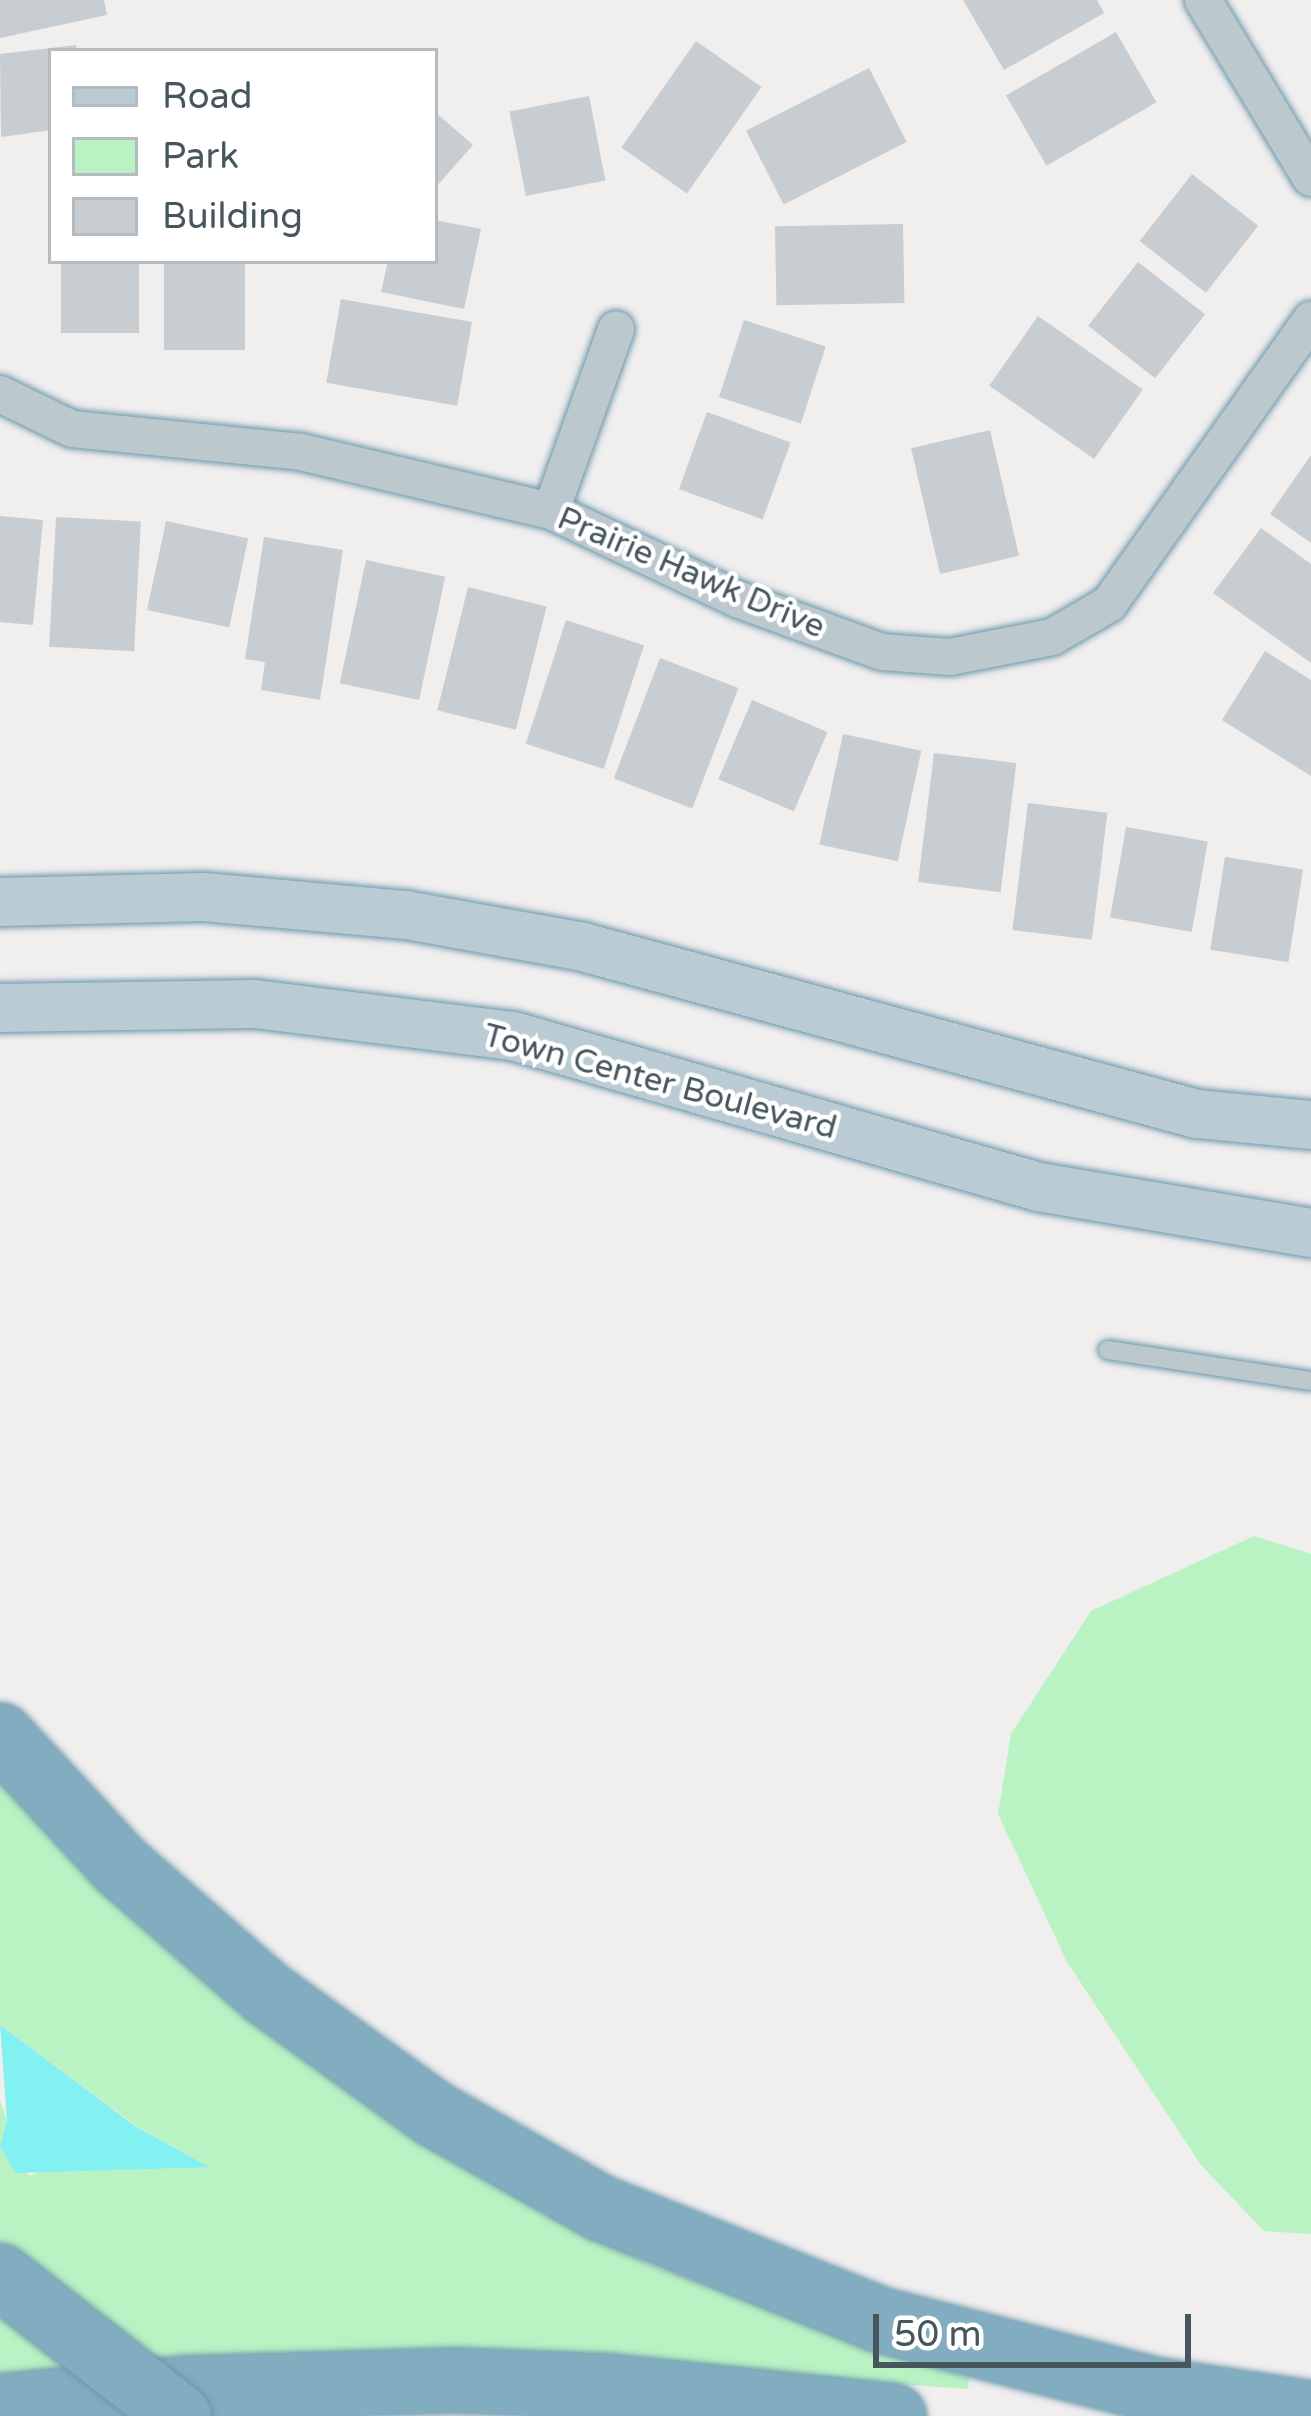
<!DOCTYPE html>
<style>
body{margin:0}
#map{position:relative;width:1311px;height:2416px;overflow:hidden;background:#f1eeee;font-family:"Varela Round",sans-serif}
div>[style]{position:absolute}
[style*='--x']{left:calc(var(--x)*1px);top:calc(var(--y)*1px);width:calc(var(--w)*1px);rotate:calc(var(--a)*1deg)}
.green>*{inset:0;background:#b9f2c3}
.water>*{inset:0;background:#83f1f1}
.building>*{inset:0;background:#c7cdd1;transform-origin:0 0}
.roads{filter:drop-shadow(0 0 3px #6d98ac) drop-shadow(0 0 3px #6d98ac)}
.service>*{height:18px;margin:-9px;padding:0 9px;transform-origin:9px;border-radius:9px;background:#bbc9ce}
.minor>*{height:36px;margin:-18px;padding:0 18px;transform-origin:18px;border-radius:18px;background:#bbc9ce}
.secondary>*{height:48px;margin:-24px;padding:0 24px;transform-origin:24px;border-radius:24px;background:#bacbd3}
.motorway>*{height:63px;margin:-31.5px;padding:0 31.5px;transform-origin:31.5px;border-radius:31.5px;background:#82adc0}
.bridges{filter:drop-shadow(0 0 3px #6d98ac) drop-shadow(0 0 3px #6d98ac)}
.motorway-bridge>*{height:63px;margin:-31.5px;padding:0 31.5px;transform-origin:31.5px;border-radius:31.5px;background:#82adc0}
span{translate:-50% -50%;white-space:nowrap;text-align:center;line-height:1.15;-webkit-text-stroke:9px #fff;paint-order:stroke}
.street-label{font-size:33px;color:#45565d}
.legend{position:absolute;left:48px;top:48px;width:390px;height:216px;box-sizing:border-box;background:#fff;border:3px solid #b5bbbe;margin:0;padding:15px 21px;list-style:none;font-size:36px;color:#45565d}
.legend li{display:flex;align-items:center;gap:24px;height:60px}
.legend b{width:60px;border:3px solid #b5bbbe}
.scale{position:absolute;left:873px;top:2314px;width:318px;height:54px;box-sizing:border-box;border:6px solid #45565d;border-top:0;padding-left:15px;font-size:36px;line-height:42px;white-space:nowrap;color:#45565d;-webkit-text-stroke:9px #fff;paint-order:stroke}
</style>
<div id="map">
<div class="green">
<div style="clip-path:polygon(1254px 1536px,1311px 1554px,1311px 2234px,1264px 2231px,1201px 2165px,1067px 1962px,998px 1814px,1011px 1734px,1091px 1611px)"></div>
<div style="clip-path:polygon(0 1781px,92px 1881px,191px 1969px,290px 2049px,466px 2167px,650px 2265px,969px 2378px,968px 2389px,722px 2372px,0 2380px,0 2101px,7px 2120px,0 2147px,30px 2176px,51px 2166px,207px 2166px,136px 2126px,0 2025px)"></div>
</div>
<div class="water">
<div style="clip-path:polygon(0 2025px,135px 2126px,209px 2167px,16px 2173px,0 2147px,7px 2120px)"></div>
</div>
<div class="building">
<div style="clip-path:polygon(0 0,104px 0,107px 15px,0 38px)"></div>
<div style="clip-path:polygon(963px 0,1097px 0,1104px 13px,1004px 70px)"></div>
<div style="left:1116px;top:32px;width:81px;height:127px;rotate:60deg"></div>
<div style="left:696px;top:41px;width:80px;height:130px;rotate:35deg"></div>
<div style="clip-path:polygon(76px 45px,77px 51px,51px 51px,51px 130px,1px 137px,0 54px)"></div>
<div style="left:869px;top:68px;width:83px;height:138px;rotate:63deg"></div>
<div style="left:589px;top:96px;width:86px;height:81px;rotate:79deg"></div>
<div style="clip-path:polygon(435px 112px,473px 145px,435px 188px)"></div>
<div style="left:1192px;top:174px;width:84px;height:85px;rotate:38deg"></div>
<div style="clip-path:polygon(435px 220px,481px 229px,464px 309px,381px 292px,388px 261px,435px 261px)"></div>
<div style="left:903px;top:224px;width:79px;height:128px;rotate:89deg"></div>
<div style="left:61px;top:261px;width:78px;height:72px"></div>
<div style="left:164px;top:261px;width:81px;height:89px"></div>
<div style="left:1138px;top:262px;width:85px;height:81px;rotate:38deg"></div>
<div style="left:341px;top:299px;width:133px;height:85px;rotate:10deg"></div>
<div style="left:1038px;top:316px;width:128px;height:85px;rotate:35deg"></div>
<div style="left:744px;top:320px;width:86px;height:81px;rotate:18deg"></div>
<div style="left:707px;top:412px;width:89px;height:82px;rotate:20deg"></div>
<div style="left:990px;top:430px;width:129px;height:81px;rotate:77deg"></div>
<div style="clip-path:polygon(1311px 455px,1311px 543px,1270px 514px)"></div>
<div style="clip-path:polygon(0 516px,43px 520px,33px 625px,0 622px)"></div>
<div style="left:56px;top:517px;width:85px;height:130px;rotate:3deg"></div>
<div style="left:166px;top:521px;width:84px;height:91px;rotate:12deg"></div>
<div style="clip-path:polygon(1261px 528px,1311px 564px,1311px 663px,1213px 593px)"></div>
<div style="clip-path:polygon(264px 537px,343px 550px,320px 700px,261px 690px,265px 662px,245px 659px)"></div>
<div style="left:366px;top:560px;width:81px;height:126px;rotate:12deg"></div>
<div style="left:468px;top:587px;width:81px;height:127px;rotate:14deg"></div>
<div style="left:566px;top:620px;width:82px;height:130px;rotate:18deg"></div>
<div style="clip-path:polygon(1265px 651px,1311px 680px,1311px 776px,1222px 720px)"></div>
<div style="left:660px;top:658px;width:84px;height:129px;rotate:21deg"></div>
<div style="left:752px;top:700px;width:82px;height:86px;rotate:23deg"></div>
<div style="left:843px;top:734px;width:80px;height:113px;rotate:12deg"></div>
<div style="left:934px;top:753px;width:83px;height:130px;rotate:7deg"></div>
<div style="left:1028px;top:803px;width:80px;height:128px;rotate:7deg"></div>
<div style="left:1126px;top:827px;width:83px;height:92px;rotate:10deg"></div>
<div style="left:1225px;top:857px;width:79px;height:94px;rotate:9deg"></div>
</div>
<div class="roads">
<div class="service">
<div style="--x:1108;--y:1350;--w:205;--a:8.7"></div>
</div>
<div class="minor">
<div style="--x:1203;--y:0;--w:208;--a:58.8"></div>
<div style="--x:0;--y:394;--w:80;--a:25.9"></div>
<div style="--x:72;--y:429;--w:230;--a:5.7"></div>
<div style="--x:301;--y:452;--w:257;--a:13.3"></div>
<div style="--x:551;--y:511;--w:206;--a:25.3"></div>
<div style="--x:737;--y:599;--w:154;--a:20.1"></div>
<div style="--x:882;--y:652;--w:68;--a:4.2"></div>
<div style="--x:950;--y:657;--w:104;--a:-11.1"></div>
<div style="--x:1052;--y:637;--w:66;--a:-30.1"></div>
<div style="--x:1109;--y:604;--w:349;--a:-54.6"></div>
<div style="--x:551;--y:511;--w:193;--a:-70.3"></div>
</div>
<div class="secondary">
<div style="--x:0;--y:902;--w:204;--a:-1.4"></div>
<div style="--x:204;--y:897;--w:203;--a:5.1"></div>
<div style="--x:406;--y:915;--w:180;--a:10.2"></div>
<div style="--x:583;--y:947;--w:636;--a:15.22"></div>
<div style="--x:1197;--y:1114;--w:115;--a:5.5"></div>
<div style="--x:0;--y:1008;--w:255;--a:-0.9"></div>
<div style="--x:255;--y:1004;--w:260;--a:7.1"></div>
<div style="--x:513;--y:1036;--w:547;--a:16.02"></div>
<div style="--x:1039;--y:1187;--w:276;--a:9.6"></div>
</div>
<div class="motorway">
<div style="--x:0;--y:1735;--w:177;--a:47.3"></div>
<div style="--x:120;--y:1865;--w:196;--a:41.1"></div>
<div style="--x:268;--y:1994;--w:203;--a:35.8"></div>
<div style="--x:433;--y:2113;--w:193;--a:29.5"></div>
<div style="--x:601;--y:2208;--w:298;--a:21.8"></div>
<div style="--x:878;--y:2319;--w:288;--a:14.3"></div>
<div style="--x:1157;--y:2390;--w:156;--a:8.5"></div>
<div style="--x:0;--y:2406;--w:187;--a:-5.5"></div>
<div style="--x:186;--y:2388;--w:269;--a:-1.7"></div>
<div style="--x:455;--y:2380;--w:154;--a:2.2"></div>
<div style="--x:609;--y:2386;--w:286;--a:6"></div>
</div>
</div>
<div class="bridges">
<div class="motorway-bridge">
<div style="--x:0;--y:2276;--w:227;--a:38"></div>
</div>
</div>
<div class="street-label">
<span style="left:691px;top:573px;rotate:23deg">Prairie Hawk Drive</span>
<span style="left:660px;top:1082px;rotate:15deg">Town Center Boulevard</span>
</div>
<ul class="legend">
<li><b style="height:15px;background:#bacbd3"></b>Road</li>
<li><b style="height:33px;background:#b9f2c3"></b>Park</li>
<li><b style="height:33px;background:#c7cdd1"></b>Building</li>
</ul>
<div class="scale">50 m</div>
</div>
